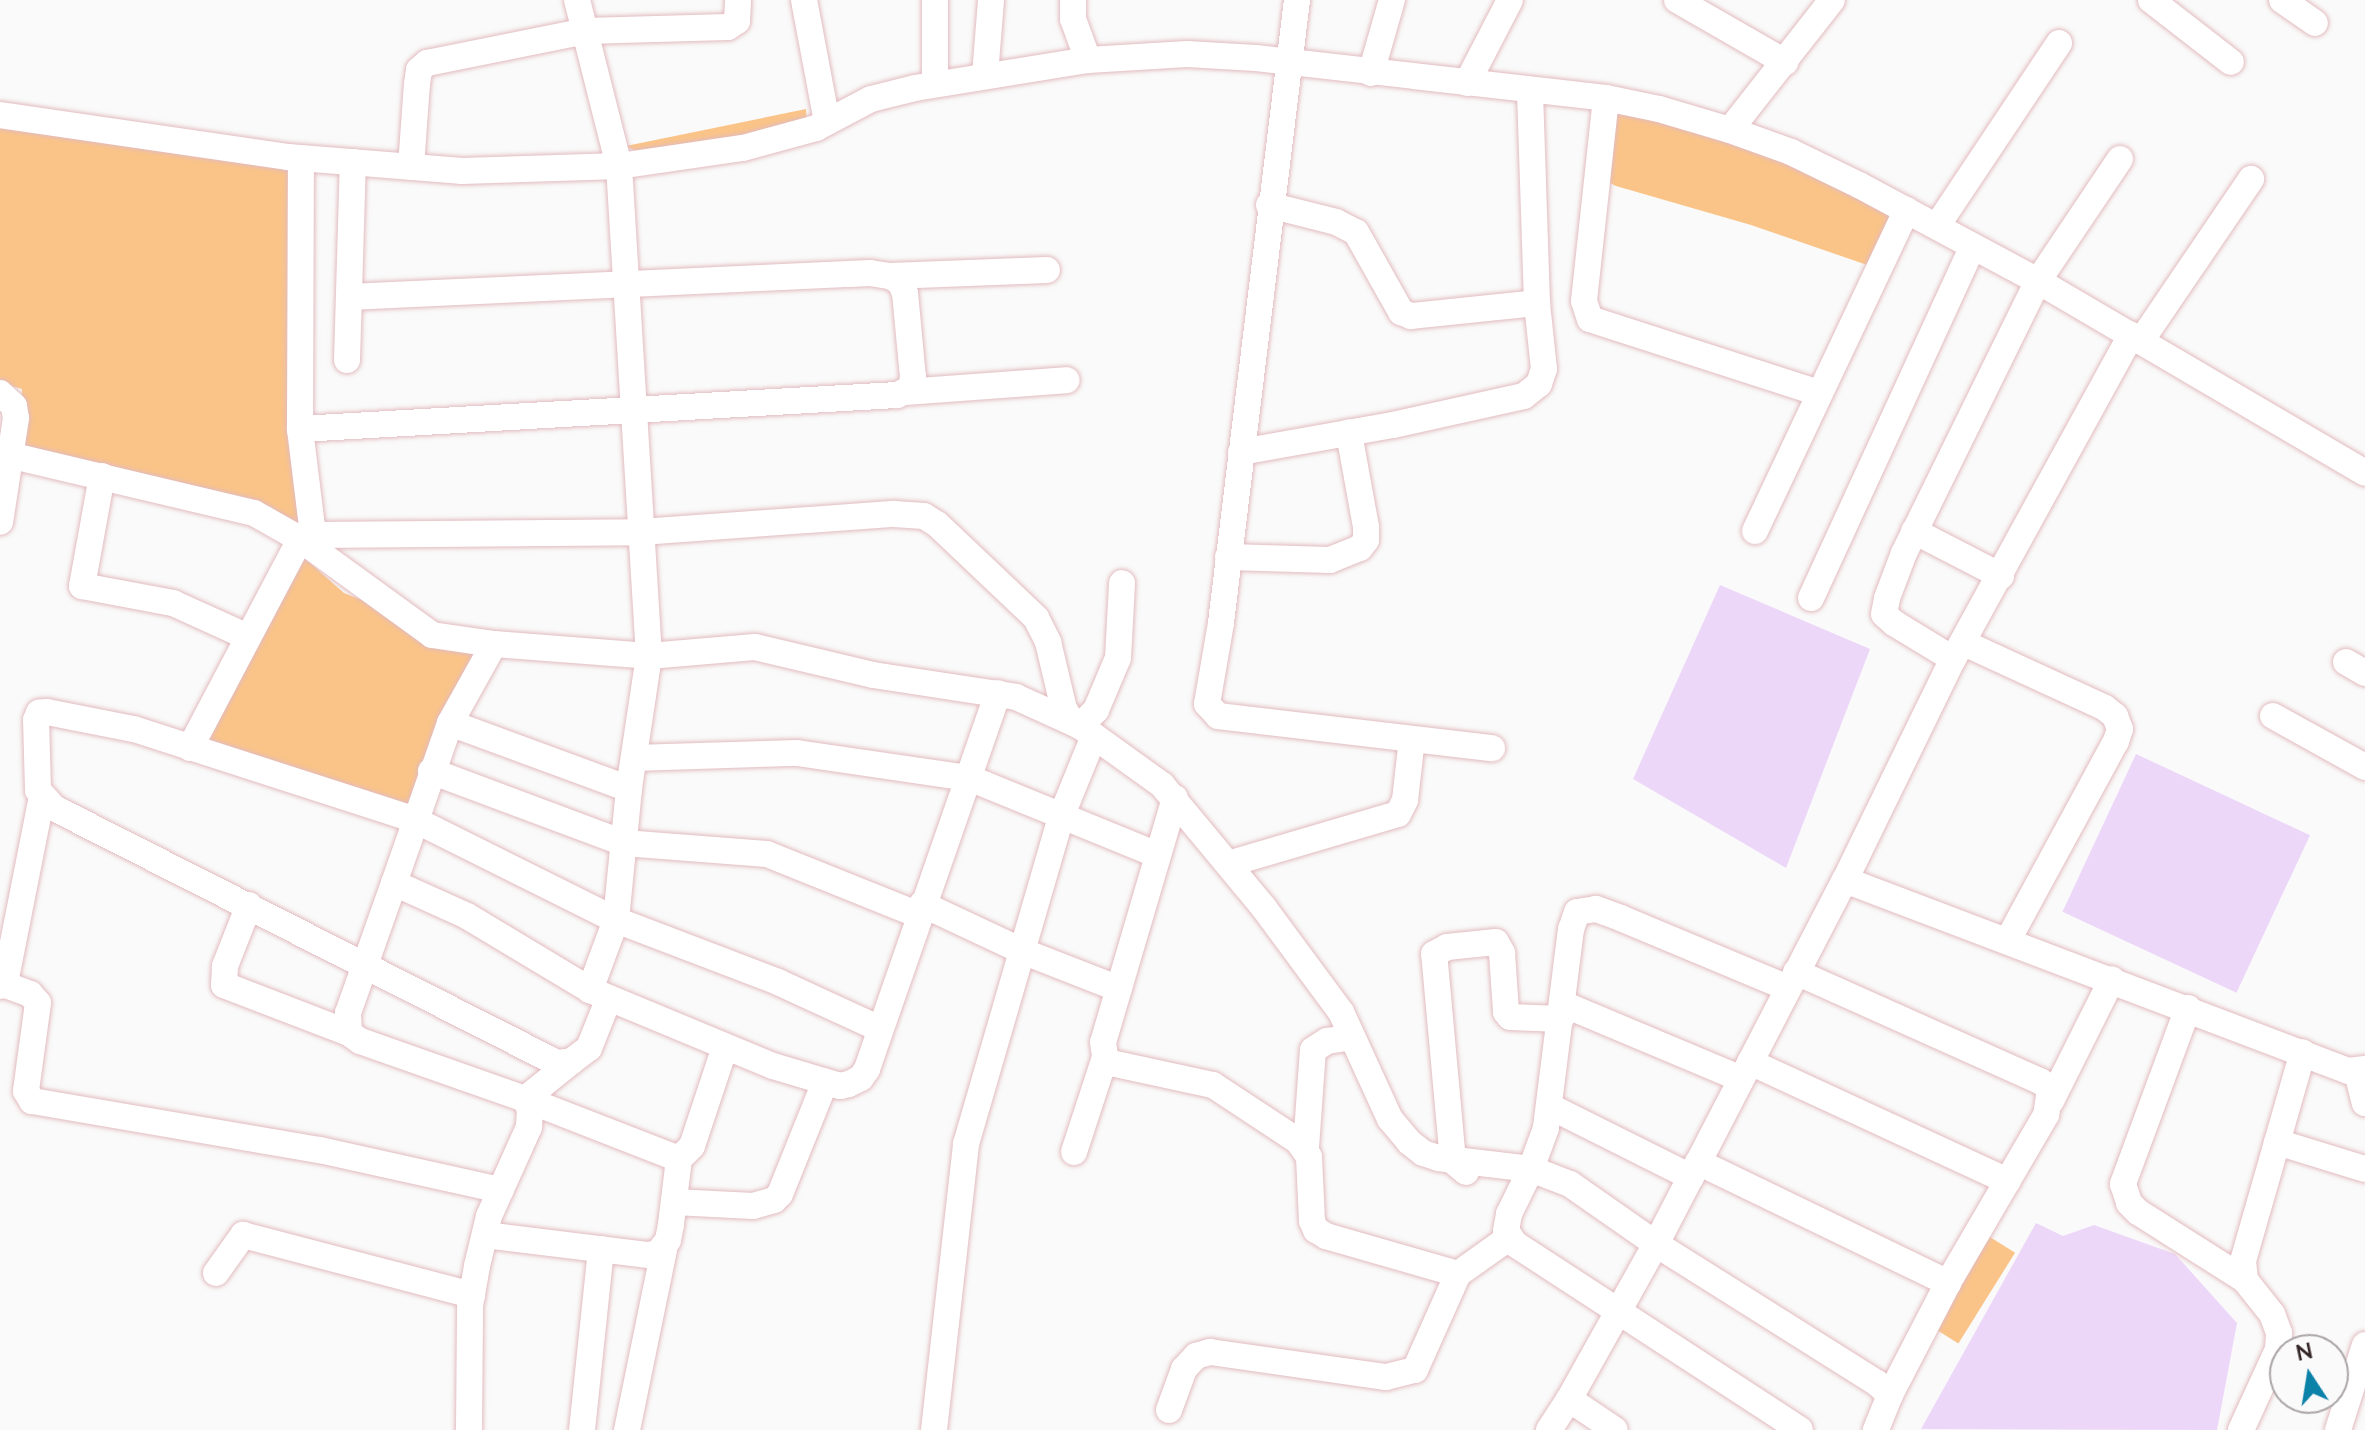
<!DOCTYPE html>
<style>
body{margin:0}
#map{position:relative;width:2365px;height:1430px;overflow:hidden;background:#fafafa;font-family:"Nunito Sans",sans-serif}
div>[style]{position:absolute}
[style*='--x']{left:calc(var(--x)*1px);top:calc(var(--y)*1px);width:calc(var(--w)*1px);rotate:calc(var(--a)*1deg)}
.green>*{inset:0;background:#fac488;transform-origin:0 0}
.water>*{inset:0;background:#edd7f9;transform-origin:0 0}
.roads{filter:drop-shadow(0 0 2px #e2bbbf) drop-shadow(0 0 2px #e2bbbf)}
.minor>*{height:26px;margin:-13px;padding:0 13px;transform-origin:13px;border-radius:13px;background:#fff}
span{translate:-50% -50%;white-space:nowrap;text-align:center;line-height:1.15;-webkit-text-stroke:7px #fafafa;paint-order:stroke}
.north{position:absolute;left:2269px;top:1334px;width:80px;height:80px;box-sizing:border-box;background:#fafafa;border:2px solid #aba5a6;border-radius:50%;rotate:348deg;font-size:22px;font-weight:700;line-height:32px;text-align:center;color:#342627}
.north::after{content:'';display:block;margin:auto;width:28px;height:36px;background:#0d82a8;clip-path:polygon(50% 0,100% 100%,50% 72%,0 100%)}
</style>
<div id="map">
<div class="green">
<div style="clip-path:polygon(1613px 106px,1725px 136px,1901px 214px,1873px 267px,1751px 225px,1616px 186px,1606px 181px)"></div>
<div style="clip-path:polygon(806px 109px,807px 124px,644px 155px,626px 146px)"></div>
<div style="clip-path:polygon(0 124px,289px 164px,300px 529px,271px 507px,20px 450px,22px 389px,0 383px)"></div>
<div style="clip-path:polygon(301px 555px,344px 593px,480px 646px,415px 820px,201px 751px)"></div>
<div style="left:1982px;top:1232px;width:39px;height:107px;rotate:32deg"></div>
</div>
<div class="water">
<div style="clip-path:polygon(1720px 585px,1870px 649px,1786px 868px,1633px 779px)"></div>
<div style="left:2136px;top:754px;width:192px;height:174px;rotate:25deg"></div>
<div style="clip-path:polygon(2036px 1223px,2063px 1236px,2094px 1225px,2175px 1254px,2237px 1323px,2217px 1430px,1921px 1429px)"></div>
</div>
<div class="roads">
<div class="minor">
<div style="--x:577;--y:0;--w:171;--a:75.8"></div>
<div style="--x:619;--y:166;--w:491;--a:86.5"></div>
<div style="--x:649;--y:656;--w:134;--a:98.6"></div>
<div style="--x:629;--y:789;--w:132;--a:95.7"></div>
<div style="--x:616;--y:920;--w:75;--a:110.4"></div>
<div style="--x:804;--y:0;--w:124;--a:79.3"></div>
<div style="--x:1073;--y:0;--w:19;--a:90"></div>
<div style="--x:1073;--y:19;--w:44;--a:69.9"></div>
<div style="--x:1297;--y:0;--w:628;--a:96.96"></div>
<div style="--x:1221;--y:623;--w:82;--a:99.8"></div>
<div style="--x:1207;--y:704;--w:16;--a:47"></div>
<div style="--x:1218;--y:716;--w:276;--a:6.7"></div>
<div style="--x:1677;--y:0;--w:125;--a:29.9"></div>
<div style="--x:2151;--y:0;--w:101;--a:37.8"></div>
<div style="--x:2282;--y:0;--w:40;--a:34.9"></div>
<div style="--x:1371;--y:73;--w:76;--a:-74"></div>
<div style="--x:985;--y:75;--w:75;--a:-85.4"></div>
<div style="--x:1467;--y:83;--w:93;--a:-62.6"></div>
<div style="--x:935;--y:84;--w:84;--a:-90"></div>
<div style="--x:1606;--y:98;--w:204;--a:96.2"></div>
<div style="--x:1584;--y:301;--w:19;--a:72"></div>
<div style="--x:1590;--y:319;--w:241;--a:17.9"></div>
<div style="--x:0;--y:115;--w:291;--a:8.3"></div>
<div style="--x:288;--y:157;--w:175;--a:4.6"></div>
<div style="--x:462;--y:171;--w:157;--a:-1.8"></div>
<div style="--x:619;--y:166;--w:125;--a:-8.3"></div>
<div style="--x:743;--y:148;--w:76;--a:-15.3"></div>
<div style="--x:816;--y:128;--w:62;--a:-27.8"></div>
<div style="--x:871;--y:99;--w:45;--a:-14"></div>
<div style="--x:915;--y:88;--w:175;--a:-9.2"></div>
<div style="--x:1088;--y:60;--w:99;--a:-3.5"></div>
<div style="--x:1187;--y:54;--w:69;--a:3.3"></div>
<div style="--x:1256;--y:58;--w:352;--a:6.5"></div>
<div style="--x:1606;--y:98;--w:54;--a:11.7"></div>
<div style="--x:1659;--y:109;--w:74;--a:16.5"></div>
<div style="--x:1730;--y:130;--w:65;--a:19.8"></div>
<div style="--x:1791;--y:152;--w:76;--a:25.9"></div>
<div style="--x:1859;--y:185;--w:203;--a:28.2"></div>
<div style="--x:2038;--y:281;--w:379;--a:30.4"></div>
<div style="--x:1730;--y:130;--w:165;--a:-51.9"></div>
<div style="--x:411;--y:167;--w:83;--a:-85.9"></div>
<div style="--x:417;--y:84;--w:14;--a:-82"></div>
<div style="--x:419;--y:70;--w:11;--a:-41"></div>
<div style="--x:427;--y:63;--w:161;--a:-11.4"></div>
<div style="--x:585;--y:31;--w:143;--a:-1.6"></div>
<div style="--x:728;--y:27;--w:11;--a:-34"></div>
<div style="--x:737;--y:21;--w:21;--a:-87"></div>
<div style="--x:1269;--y:205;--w:69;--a:14.2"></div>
<div style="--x:1336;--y:222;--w:22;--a:27"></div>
<div style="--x:1356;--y:232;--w:92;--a:60.6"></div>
<div style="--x:1401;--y:312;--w:11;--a:22"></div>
<div style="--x:1411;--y:316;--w:127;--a:-5.9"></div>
<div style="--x:1937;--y:226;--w:220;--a:-56.3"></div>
<div style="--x:890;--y:276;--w:157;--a:-2.2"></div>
<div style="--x:349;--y:297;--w:522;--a:-2.64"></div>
<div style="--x:870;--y:273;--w:20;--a:9"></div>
<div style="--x:890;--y:276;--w:12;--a:31"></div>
<div style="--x:900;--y:282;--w:12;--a:66"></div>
<div style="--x:905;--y:293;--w:84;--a:84.6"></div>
<div style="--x:913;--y:377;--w:11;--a:100"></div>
<div style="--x:911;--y:388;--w:16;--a:153"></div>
<div style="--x:897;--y:395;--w:598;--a:176.74"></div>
<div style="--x:300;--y:429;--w:107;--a:83"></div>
<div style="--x:313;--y:535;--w:328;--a:-0.5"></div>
<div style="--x:641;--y:532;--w:254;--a:-4.1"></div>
<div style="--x:894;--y:514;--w:30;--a:4"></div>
<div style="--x:924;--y:516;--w:15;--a:32"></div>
<div style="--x:937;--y:524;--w:137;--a:43.5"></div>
<div style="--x:1036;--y:618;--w:27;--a:63"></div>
<div style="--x:1048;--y:642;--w:69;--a:76.6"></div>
<div style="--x:1064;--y:709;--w:15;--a:58"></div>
<div style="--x:1072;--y:722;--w:9;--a:27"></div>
<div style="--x:1080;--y:726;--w:23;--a:-45"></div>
<div style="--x:1096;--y:710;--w:56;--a:-67.1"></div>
<div style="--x:1118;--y:658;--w:75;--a:-86.9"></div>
<div style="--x:2141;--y:341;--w:196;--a:-55.8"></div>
<div style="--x:347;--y:360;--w:198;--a:-88.3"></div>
<div style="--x:905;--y:392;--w:162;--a:-4.2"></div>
<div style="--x:0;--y:393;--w:19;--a:43"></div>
<div style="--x:14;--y:406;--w:12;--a:81"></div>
<div style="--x:16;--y:418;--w:105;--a:98.7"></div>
<div style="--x:300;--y:429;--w:271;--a:-89.8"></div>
<div style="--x:1241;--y:452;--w:154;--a:-10.1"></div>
<div style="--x:1393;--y:425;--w:134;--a:-12.5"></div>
<div style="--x:1524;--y:396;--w:19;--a:-39"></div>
<div style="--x:1539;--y:384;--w:16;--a:-72"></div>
<div style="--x:1544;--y:369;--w:66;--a:-96.1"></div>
<div style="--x:1537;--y:303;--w:213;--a:-91.9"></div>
<div style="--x:13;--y:456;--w:248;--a:13.3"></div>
<div style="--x:254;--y:513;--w:53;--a:29.5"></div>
<div style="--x:300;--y:539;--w:163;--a:36"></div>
<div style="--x:432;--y:635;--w:63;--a:8.3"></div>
<div style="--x:494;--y:644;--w:155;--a:4.4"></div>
<div style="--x:649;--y:656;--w:106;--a:-4.9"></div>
<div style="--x:755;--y:647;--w:121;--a:13.3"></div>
<div style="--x:873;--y:675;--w:145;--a:8.7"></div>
<div style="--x:1016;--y:697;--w:70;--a:24.4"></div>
<div style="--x:1080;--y:726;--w:101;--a:35.7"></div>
<div style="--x:1162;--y:785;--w:160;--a:50.3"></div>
<div style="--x:1264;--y:908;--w:129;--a:53.5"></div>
<div style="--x:1341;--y:1012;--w:118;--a:65.4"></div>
<div style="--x:1390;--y:1119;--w:30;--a:50"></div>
<div style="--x:1409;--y:1142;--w:18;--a:38"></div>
<div style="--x:1423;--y:1153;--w:16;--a:18"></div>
<div style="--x:1438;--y:1158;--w:94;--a:6.7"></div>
<div style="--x:1531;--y:1169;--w:42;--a:21"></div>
<div style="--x:1570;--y:1184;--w:105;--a:34.9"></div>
<div style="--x:1656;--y:1244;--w:261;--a:32.2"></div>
<div style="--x:1877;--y:1383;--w:18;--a:43"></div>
<div style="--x:102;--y:476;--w:112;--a:100.3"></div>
<div style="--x:82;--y:586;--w:93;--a:10.6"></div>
<div style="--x:173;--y:603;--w:82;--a:24.4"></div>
<div style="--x:1755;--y:531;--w:355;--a:-64.7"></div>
<div style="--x:1914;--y:531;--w:98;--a:27.3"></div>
<div style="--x:1228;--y:557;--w:102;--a:1.7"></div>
<div style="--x:1330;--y:560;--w:32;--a:-22"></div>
<div style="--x:1360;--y:548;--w:10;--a:-53"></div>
<div style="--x:1366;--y:540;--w:13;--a:-90"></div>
<div style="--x:1366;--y:527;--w:96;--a:-100.3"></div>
<div style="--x:1811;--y:598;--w:387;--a:-65.3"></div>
<div style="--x:1964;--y:643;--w:155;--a:24.7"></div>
<div style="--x:2105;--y:708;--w:13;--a:39"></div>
<div style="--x:2115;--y:716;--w:14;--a:69"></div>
<div style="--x:2120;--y:729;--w:13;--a:108"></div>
<div style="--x:2116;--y:741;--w:226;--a:118.5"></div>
<div style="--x:494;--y:644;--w:90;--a:119.1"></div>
<div style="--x:450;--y:723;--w:191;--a:20.2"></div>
<div style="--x:1953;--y:659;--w:69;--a:-148.6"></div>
<div style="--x:1894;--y:623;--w:13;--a:-138"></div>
<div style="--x:1884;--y:614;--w:16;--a:-79"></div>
<div style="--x:1887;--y:598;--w:48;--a:-69.3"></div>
<div style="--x:1904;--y:553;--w:303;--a:-63.8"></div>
<div style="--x:2038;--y:281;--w:147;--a:-56.1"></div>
<div style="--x:2346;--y:662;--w:22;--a:30"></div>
<div style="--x:2273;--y:716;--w:105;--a:29"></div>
<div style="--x:190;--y:748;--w:236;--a:-62.2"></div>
<div style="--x:300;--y:539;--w:14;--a:-17"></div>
<div style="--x:634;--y:758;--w:163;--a:-1.8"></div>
<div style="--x:797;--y:753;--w:174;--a:8.3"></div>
<div style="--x:969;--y:778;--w:204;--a:22.2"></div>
<div style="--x:431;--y:771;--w:206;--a:20.5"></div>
<div style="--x:624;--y:843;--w:143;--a:4.4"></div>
<div style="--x:767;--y:854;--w:164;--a:21.9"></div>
<div style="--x:1175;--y:798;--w:254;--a:106.4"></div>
<div style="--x:1103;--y:1042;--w:15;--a:82"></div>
<div style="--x:1105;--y:1057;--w:8;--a:45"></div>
<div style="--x:1111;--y:1063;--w:104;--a:12.2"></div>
<div style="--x:1213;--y:1085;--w:102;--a:33.4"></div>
<div style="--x:1298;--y:1141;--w:19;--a:55"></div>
<div style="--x:1309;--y:1157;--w:64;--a:87.3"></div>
<div style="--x:1312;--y:1221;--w:10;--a:66"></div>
<div style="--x:1316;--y:1230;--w:12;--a:31"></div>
<div style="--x:1326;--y:1236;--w:137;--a:16.1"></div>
<div style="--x:1228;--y:864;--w:177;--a:-16.4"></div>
<div style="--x:1398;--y:814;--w:16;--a:-63"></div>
<div style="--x:1405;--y:800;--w:61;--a:-83.5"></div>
<div style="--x:1845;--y:880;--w:538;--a:20.79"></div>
<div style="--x:2348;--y:1071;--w:17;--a:-7"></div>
<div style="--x:394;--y:883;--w:170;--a:-70.7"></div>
<div style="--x:922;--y:904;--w:110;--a:25.2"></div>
<div style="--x:1022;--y:951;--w:104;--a:21.4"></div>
<div style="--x:249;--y:905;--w:66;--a:111.5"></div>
<div style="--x:225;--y:966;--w:19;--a:93"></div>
<div style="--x:224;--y:985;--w:134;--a:21"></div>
<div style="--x:1796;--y:972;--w:267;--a:24.1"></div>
<div style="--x:2040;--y:1081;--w:12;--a:35"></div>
<div style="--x:2050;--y:1088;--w:27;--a:98"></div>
<div style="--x:2046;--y:1115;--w:194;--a:120.3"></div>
<div style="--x:3;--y:984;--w:29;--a:20"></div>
<div style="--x:30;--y:994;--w:12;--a:48"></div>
<div style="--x:38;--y:1003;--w:89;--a:97.8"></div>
<div style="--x:26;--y:1091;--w:12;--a:59"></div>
<div style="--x:32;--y:1101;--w:292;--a:9.7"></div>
<div style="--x:320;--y:1150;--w:185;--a:12.5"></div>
<div style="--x:0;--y:986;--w:10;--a:-53"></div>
<div style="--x:6;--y:978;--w:185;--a:-78.8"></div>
<div style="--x:1788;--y:988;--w:181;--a:-157.3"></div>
<div style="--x:1621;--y:918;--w:27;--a:-160"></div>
<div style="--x:1596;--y:909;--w:19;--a:171"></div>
<div style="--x:1577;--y:912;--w:18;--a:109"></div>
<div style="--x:1571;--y:929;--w:201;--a:97.2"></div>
<div style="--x:1546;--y:1128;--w:44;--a:110.1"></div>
<div style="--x:1531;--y:1169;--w:50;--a:116.1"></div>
<div style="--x:1509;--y:1214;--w:17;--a:100"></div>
<div style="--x:1506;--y:1231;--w:16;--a:55"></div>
<div style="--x:1515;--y:1244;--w:340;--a:33.1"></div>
<div style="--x:609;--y:998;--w:54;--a:111.8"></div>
<div style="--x:589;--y:1048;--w:21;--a:143"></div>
<div style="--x:572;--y:1061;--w:15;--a:172"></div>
<div style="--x:557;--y:1063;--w:564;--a:-153.12"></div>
<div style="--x:54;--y:808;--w:24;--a:-132"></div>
<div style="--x:38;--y:790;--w:70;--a:-91.6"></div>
<div style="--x:36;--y:720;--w:8;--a:-67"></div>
<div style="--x:39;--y:713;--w:8;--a:-7"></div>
<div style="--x:47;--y:712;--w:89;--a:11.1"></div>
<div style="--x:134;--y:729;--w:295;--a:17.9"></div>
<div style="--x:415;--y:820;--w:225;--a:26.5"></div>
<div style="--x:616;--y:920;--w:173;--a:20.9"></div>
<div style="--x:778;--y:982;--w:112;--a:24.7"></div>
<div style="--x:1563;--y:1004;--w:193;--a:22.8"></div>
<div style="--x:2188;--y:1008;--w:188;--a:110.3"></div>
<div style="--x:2123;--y:1184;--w:20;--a:72"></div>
<div style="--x:2129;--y:1203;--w:13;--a:45"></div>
<div style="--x:2138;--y:1212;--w:127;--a:32.4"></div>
<div style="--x:572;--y:1061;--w:60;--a:141"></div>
<div style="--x:525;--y:1099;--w:165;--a:21.3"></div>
<div style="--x:679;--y:1159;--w:18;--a:-45"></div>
<div style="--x:692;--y:1146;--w:104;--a:-71.6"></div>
<div style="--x:1750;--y:1062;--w:284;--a:24.8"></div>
<div style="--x:2357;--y:1072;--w:32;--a:76"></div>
<div style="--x:2051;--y:1101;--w:136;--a:-63.4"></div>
<div style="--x:1549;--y:1106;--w:159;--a:26.6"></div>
<div style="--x:2277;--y:1142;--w:92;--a:17.1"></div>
<div style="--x:1306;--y:1147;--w:97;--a:-85.9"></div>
<div style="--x:1313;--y:1050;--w:17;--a:-33"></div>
<div style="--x:1327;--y:1041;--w:25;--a:-9"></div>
<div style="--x:1074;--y:1152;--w:100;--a:-71.9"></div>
<div style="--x:1698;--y:1162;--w:278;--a:25.8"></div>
<div style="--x:1948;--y:1283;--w:126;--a:117.4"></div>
<div style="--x:1890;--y:1395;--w:38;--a:112"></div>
<div style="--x:1466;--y:1172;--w:17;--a:-140"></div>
<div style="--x:1453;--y:1161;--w:208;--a:-95.2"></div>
<div style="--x:1434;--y:954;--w:15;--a:-28"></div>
<div style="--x:1447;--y:947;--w:49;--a:-5.8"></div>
<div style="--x:1496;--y:942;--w:13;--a:61"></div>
<div style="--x:1502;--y:953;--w:59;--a:86.1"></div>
<div style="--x:1506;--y:1012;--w:6;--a:51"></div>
<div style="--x:1510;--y:1017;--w:51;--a:2.2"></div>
<div style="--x:674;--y:1202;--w:79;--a:2.9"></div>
<div style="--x:753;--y:1206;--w:22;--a:-16"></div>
<div style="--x:774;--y:1200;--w:8;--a:-45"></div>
<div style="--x:780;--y:1194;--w:121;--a:-68.1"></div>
<div style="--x:485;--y:1235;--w:165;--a:7"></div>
<div style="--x:649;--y:1255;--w:9;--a:-13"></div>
<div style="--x:658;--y:1253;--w:16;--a:-52"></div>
<div style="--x:668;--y:1240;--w:16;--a:-79"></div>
<div style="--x:671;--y:1224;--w:65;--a:-83"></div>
<div style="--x:216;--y:1273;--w:47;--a:-54.6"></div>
<div style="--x:243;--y:1235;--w:237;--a:14.7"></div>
<div style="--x:1567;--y:1403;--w:182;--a:-60.8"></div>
<div style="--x:1656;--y:1244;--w:410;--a:-62.6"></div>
<div style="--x:1845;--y:880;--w:246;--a:-64"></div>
<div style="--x:1953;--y:659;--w:370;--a:-61.2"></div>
<div style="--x:1169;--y:1410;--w:44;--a:-69.9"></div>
<div style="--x:1184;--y:1369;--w:18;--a:-47"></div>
<div style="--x:1196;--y:1356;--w:15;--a:-16"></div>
<div style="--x:1210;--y:1352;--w:178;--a:8.1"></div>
<div style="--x:1386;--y:1377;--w:30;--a:-14"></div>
<div style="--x:1415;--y:1370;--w:105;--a:-65.9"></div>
<div style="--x:1458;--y:1274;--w:64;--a:-35.4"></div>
<div style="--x:469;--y:1430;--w:124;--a:-89.5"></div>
<div style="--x:470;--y:1306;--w:41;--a:-80.1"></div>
<div style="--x:477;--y:1266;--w:51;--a:-76.5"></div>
<div style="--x:489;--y:1216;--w:98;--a:-65.8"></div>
<div style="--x:529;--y:1127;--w:18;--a:-87"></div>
<div style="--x:530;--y:1109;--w:11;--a:-117"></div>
<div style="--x:525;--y:1099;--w:175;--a:-160.6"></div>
<div style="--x:360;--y:1041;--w:14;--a:-144"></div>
<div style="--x:349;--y:1033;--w:20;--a:-93"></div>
<div style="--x:348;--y:1013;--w:138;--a:-70.5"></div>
<div style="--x:394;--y:883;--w:80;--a:24.3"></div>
<div style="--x:467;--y:916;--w:144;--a:31"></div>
<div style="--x:590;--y:990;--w:198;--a:22.6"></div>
<div style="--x:773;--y:1066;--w:70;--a:16.6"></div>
<div style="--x:840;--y:1086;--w:9;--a:-13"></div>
<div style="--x:849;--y:1084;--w:13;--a:-27"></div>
<div style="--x:861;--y:1078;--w:11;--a:-56"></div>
<div style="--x:867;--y:1069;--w:398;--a:-70.8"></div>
<div style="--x:582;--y:1430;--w:182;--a:-84"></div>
<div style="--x:627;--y:1430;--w:185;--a:-78.4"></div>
<div style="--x:934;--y:1430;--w:288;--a:-83.6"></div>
<div style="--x:966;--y:1144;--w:341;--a:-73.8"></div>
<div style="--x:1061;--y:817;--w:87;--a:-67.8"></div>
<div style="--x:1549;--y:1430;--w:37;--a:-57"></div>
<div style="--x:1569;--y:1399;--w:55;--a:34"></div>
<div style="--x:2241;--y:1430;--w:89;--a:-65.4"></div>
<div style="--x:2278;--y:1349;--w:16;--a:-86"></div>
<div style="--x:2279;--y:1333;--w:20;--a:-110"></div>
<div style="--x:2272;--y:1314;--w:43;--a:-128.5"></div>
<div style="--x:2245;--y:1280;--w:19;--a:-96"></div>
<div style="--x:2243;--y:1261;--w:217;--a:-74"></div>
<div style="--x:2338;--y:1430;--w:89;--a:-72.4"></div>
</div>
</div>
<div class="north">N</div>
</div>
